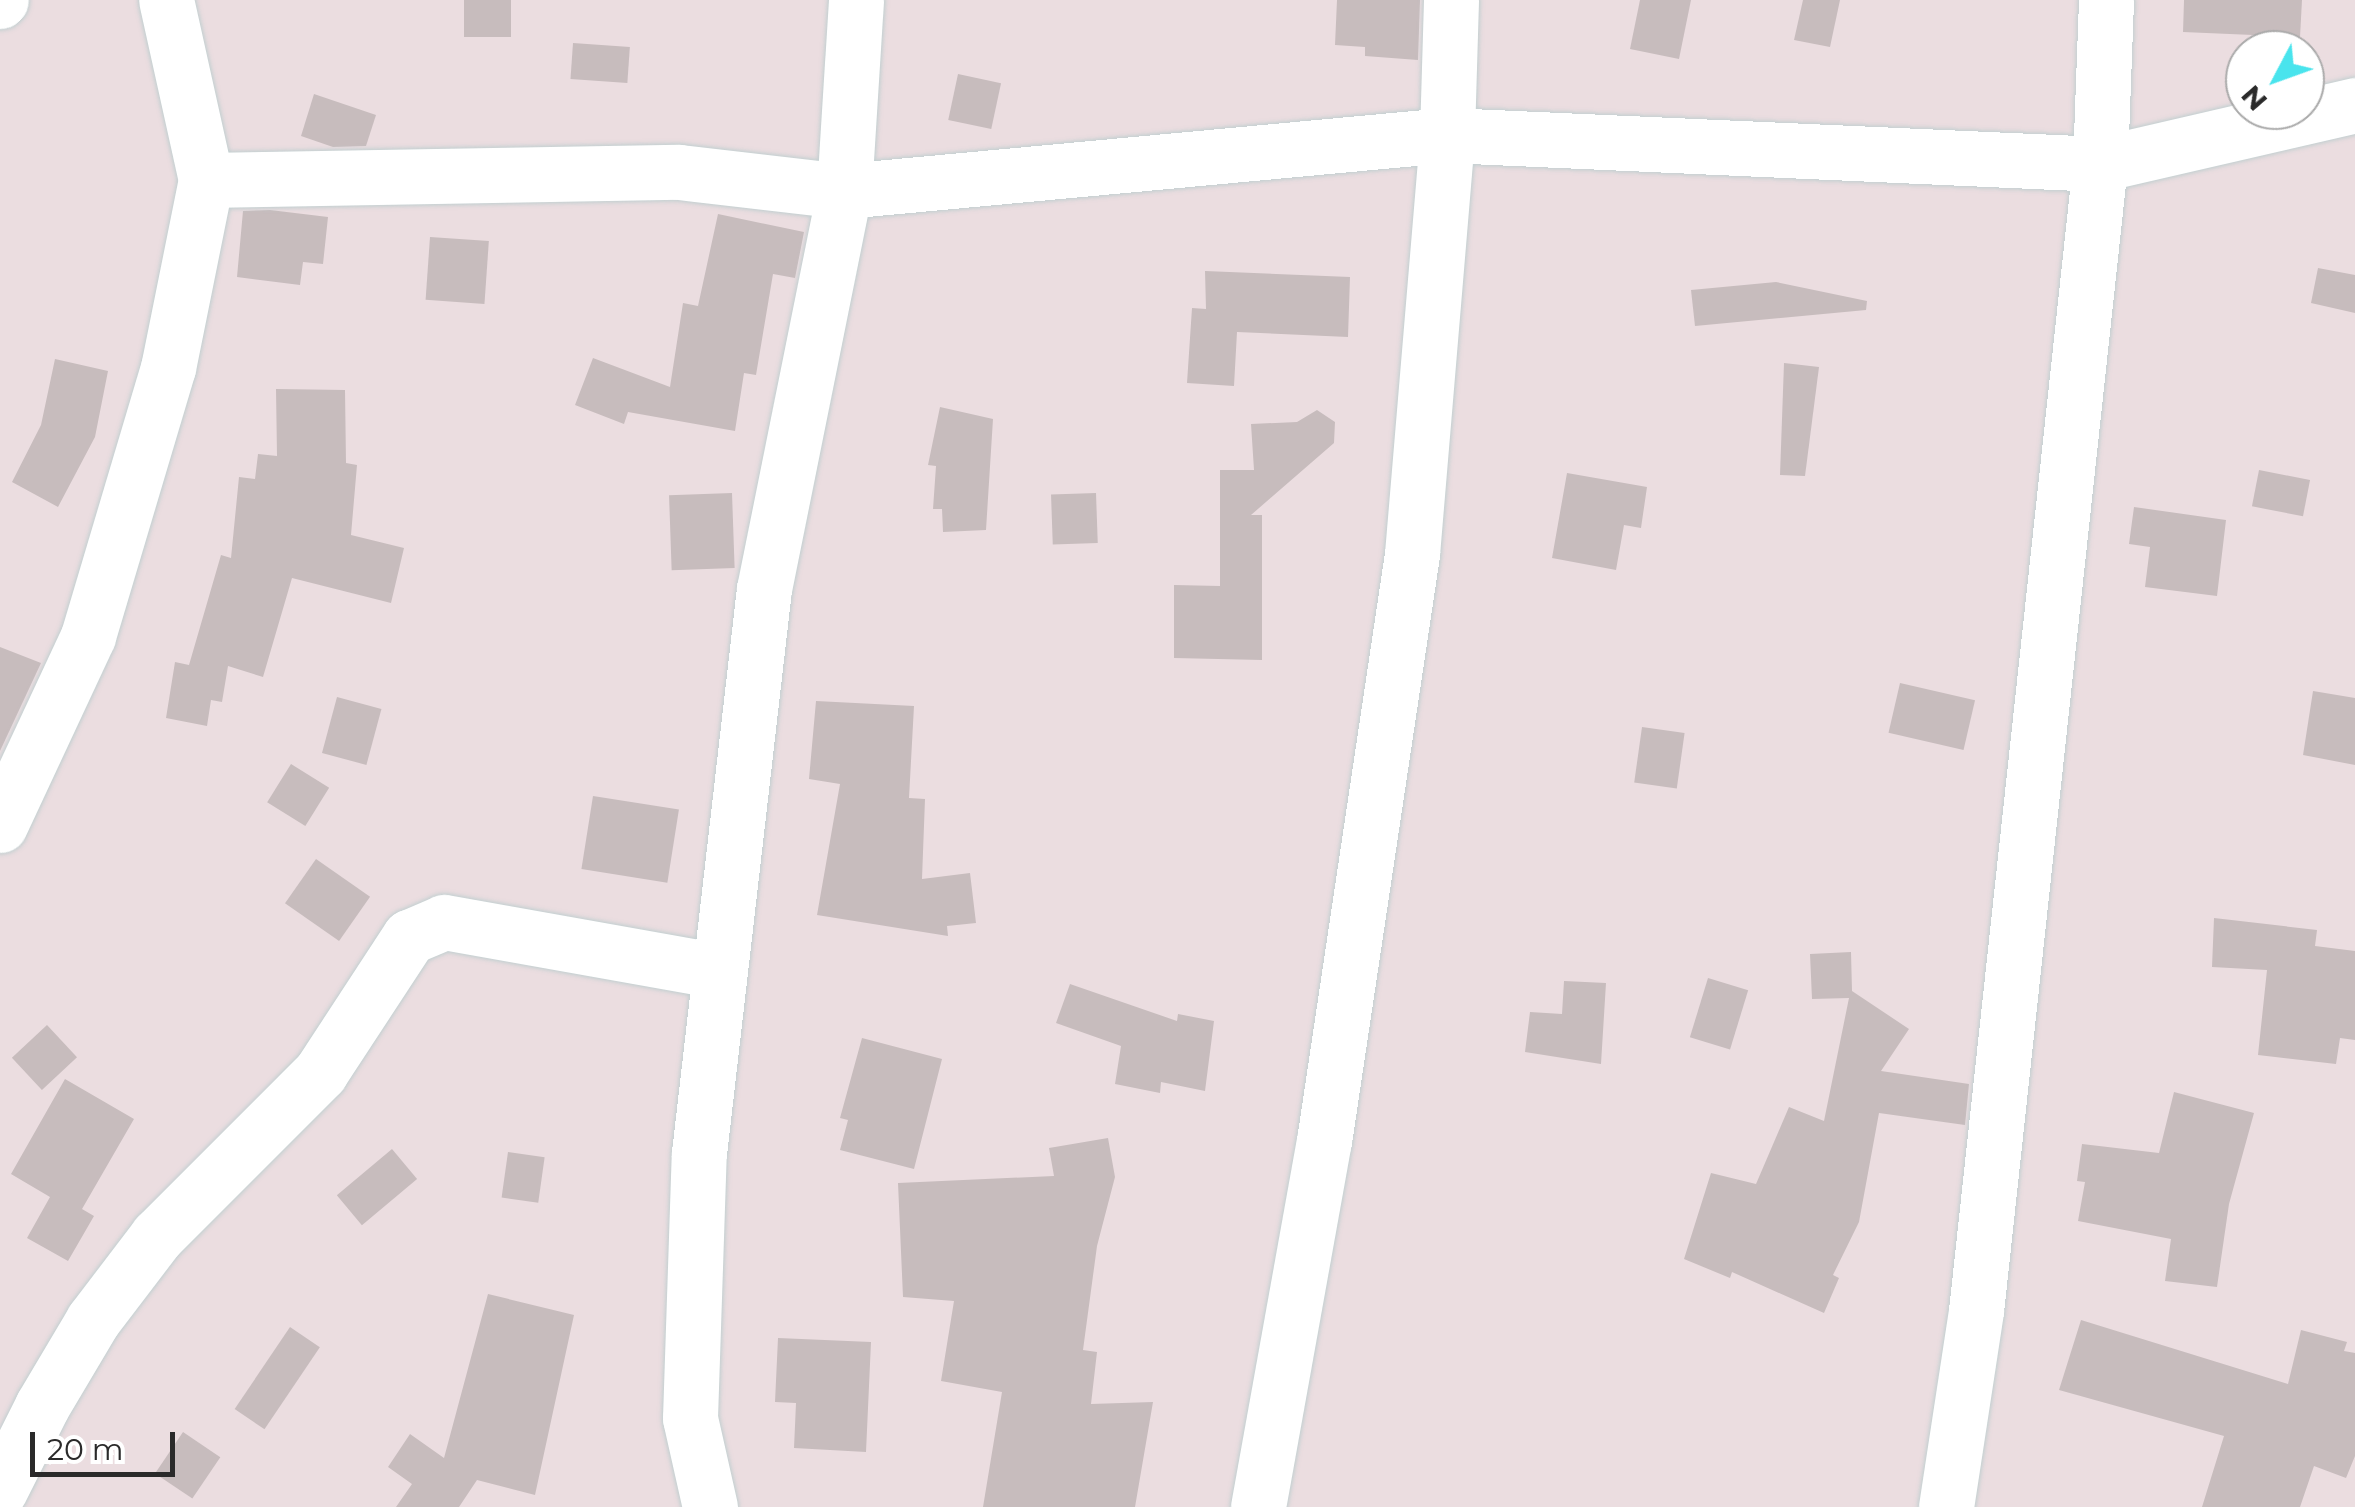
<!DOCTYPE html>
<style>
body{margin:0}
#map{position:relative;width:2355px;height:1507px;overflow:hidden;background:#ebdde0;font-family:Montserrat,sans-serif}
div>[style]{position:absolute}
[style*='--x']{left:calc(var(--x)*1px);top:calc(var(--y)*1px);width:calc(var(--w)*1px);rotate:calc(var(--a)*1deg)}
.building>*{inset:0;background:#c7bcbd;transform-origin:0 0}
.roads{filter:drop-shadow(0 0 2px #c2cfd0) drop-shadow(0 0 2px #c2cfd0)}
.minor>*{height:55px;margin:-27.5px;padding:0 27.5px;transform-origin:27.5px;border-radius:27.5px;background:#fff}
span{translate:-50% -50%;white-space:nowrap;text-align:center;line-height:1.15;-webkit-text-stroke:9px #fff;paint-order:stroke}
.north{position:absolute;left:2225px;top:30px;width:100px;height:100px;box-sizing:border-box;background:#fff;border:2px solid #aaa;border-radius:50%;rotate:229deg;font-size:28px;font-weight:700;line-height:40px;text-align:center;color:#2a2a2a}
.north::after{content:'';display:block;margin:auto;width:35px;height:45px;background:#49e4ed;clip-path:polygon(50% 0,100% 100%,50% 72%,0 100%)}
.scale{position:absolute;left:30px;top:1432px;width:145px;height:45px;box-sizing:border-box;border:5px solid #2a2a2a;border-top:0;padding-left:12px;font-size:30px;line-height:35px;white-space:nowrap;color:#2a2a2a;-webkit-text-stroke:8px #fff;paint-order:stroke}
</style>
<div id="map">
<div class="building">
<div style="left:464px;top:0;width:47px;height:37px"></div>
<div style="clip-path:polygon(1337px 0,1420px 0,1418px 60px,1365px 56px,1365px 47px,1335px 45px)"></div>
<div style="clip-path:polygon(1640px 0,1691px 0,1679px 59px,1630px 49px)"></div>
<div style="clip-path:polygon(1803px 0,1840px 0,1830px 47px,1794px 40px)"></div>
<div style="clip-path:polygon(2184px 0,2302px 0,2300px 37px,2183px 32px)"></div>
<div style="left:573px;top:43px;width:57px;height:36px;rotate:4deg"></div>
<div style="left:958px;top:74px;width:44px;height:47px;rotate:12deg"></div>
<div style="clip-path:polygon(314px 94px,376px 115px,366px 146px,333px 147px,301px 136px)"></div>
<div style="clip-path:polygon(270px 210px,328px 217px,323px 264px,303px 262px,300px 285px,237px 277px,243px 211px)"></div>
<div style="clip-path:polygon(718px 214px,804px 232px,795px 278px,773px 274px,756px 375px,744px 373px,735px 431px,628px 412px,624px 424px,575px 405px,593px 358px,670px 387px,683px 303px,698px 306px)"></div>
<div style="left:430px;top:237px;width:59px;height:63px;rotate:4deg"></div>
<div style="clip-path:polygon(2318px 268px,2355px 275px,2355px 313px,2311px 303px)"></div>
<div style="clip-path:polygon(1205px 271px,1350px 277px,1348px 337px,1237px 332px,1234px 386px,1187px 383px,1192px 308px,1206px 309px)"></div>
<div style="clip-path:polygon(1776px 282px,1867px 301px,1866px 310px,1695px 326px,1691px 290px)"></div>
<div style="clip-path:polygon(55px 359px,108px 371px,95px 437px,58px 507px,12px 482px,41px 425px)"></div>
<div style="clip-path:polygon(1784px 363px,1819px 367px,1805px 476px,1780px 475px)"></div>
<div style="clip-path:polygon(276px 389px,345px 390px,346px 463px,357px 465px,351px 535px,404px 548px,391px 603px,292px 578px,263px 677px,228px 666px,222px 702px,211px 700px,207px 726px,166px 718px,175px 662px,189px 665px,221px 555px,231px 558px,239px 477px,255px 479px,258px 454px,277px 456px)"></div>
<div style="clip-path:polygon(940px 407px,993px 419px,986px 530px,943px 532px,942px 509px,933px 509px,936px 466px,928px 465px)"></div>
<div style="clip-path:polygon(1317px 410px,1335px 422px,1334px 443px,1251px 515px,1262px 515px,1262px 660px,1174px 658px,1174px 585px,1220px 586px,1220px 470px,1254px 470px,1251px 424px,1297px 422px)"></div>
<div style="left:2259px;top:470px;width:52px;height:37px;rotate:11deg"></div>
<div style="clip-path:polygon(1567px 473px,1647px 487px,1641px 528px,1624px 525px,1616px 570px,1552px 558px)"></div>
<div style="left:732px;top:493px;width:75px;height:63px;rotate:88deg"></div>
<div style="left:1096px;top:493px;width:50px;height:45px;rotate:88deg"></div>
<div style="clip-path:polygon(2134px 507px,2226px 520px,2217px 596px,2145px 587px,2150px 547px,2129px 544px)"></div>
<div style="clip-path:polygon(0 647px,41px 663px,0 751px)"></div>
<div style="left:1900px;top:683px;width:77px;height:51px;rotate:13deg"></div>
<div style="clip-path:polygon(2313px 691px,2355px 698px,2355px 765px,2303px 755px)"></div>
<div style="left:337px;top:697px;width:46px;height:58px;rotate:15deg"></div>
<div style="clip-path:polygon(816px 701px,914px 706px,909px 798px,925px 799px,922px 879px,970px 873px,976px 923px,947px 926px,948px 936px,817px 915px,840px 784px,809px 779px)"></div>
<div style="left:1642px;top:727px;width:43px;height:56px;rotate:8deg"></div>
<div style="left:291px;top:764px;width:45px;height:45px;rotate:32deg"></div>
<div style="left:593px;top:796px;width:87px;height:74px;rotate:9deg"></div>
<div style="left:316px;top:859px;width:66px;height:54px;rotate:35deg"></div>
<div style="clip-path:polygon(2214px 918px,2317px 930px,2315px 946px,2355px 951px,2355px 1040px,2340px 1038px,2336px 1064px,2258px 1055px,2267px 970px,2212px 967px)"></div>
<div style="clip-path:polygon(1851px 952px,1852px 991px,1909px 1029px,1881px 1071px,1969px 1084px,1965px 1125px,1879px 1113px,1859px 1222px,1833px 1275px,1839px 1278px,1824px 1313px,1732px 1272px,1730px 1278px,1684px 1259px,1711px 1173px,1756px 1184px,1789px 1107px,1824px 1121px,1849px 998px,1812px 999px,1810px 954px)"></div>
<div style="left:1708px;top:978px;width:42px;height:62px;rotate:17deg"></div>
<div style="clip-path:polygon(1564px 981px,1606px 983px,1601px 1064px,1525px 1052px,1530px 1012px,1562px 1014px)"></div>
<div style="clip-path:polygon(1070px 984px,1177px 1021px,1178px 1014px,1214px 1021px,1205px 1091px,1161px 1082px,1160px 1093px,1115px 1084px,1121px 1046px,1056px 1023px)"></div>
<div style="left:47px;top:1025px;width:44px;height:48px;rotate:47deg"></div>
<div style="clip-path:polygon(862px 1038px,942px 1059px,914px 1169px,840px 1150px,848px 1120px,840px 1118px)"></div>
<div style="clip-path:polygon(65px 1079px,134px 1119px,82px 1209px,94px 1216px,68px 1261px,27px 1238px,50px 1197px,11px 1174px)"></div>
<div style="clip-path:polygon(2174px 1092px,2254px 1113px,2229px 1204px,2217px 1287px,2165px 1281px,2171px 1239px,2078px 1221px,2085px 1182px,2077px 1181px,2082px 1144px,2159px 1153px)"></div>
<div style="clip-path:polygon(1108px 1138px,1115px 1177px,1097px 1246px,1083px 1350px,1097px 1352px,1091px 1404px,1153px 1402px,1135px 1507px,983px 1507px,1002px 1392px,941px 1381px,954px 1301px,903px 1297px,898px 1183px,1054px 1176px,1049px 1148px)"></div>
<div style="left:392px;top:1149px;width:39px;height:72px;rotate:50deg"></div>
<div style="left:508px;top:1152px;width:37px;height:46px;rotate:8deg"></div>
<div style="clip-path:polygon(488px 1294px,574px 1315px,535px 1495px,477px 1480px,459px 1507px,396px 1507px,412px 1484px,388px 1467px,410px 1434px,444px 1458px)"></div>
<div style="clip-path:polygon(2081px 1320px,2288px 1384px,2301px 1330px,2347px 1342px,2344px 1351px,2355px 1353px,2355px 1456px,2346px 1478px,2314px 1466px,2300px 1507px,2202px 1507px,2224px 1436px,2059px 1390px)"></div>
<div style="left:290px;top:1327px;width:36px;height:99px;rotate:34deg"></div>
<div style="clip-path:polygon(778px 1338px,871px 1342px,866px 1452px,794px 1448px,796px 1403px,775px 1402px)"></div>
<div style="left:183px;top:1432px;width:45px;height:50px;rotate:34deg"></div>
</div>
<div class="roads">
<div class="minor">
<div style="--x:0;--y:1;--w:1;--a:-45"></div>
<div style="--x:206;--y:180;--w:473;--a:-1"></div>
<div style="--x:679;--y:172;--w:166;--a:6.6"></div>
<div style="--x:844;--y:191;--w:606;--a:-5.31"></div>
<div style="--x:1447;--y:135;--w:654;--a:2.54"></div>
<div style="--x:2100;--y:164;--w:262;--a:-13"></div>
<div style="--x:0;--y:825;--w:208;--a:-65"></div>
<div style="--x:88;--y:636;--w:280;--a:-73.4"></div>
<div style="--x:168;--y:368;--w:192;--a:-78.6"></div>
<div style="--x:206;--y:180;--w:184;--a:-102.5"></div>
<div style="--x:0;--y:1490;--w:94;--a:-63.4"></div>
<div style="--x:42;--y:1406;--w:100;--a:-59.3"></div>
<div style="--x:93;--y:1320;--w:106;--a:-52.7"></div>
<div style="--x:157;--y:1236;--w:231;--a:-45"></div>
<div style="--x:320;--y:1073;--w:163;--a:-56.8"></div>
<div style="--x:409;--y:937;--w:38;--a:-23"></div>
<div style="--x:444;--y:922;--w:280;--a:10.1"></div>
<div style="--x:710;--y:1507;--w:91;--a:-102.7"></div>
<div style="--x:690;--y:1418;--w:265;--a:-88.1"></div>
<div style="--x:699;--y:1153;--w:568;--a:-83.43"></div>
<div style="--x:764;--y:589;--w:406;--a:-78.6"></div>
<div style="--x:844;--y:191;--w:191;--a:-86.4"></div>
<div style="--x:1258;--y:1507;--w:372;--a:-79.8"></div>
<div style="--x:1324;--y:1141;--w:594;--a:-81.47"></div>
<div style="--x:1412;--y:554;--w:420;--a:-85.2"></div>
<div style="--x:1447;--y:135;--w:135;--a:-88.3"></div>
<div style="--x:1946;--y:1507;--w:198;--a:-81.3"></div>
<div style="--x:1976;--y:1311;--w:1154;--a:-83.83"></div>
<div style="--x:2100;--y:164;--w:164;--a:-87.9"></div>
</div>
</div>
<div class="north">N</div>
<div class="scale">20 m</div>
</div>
